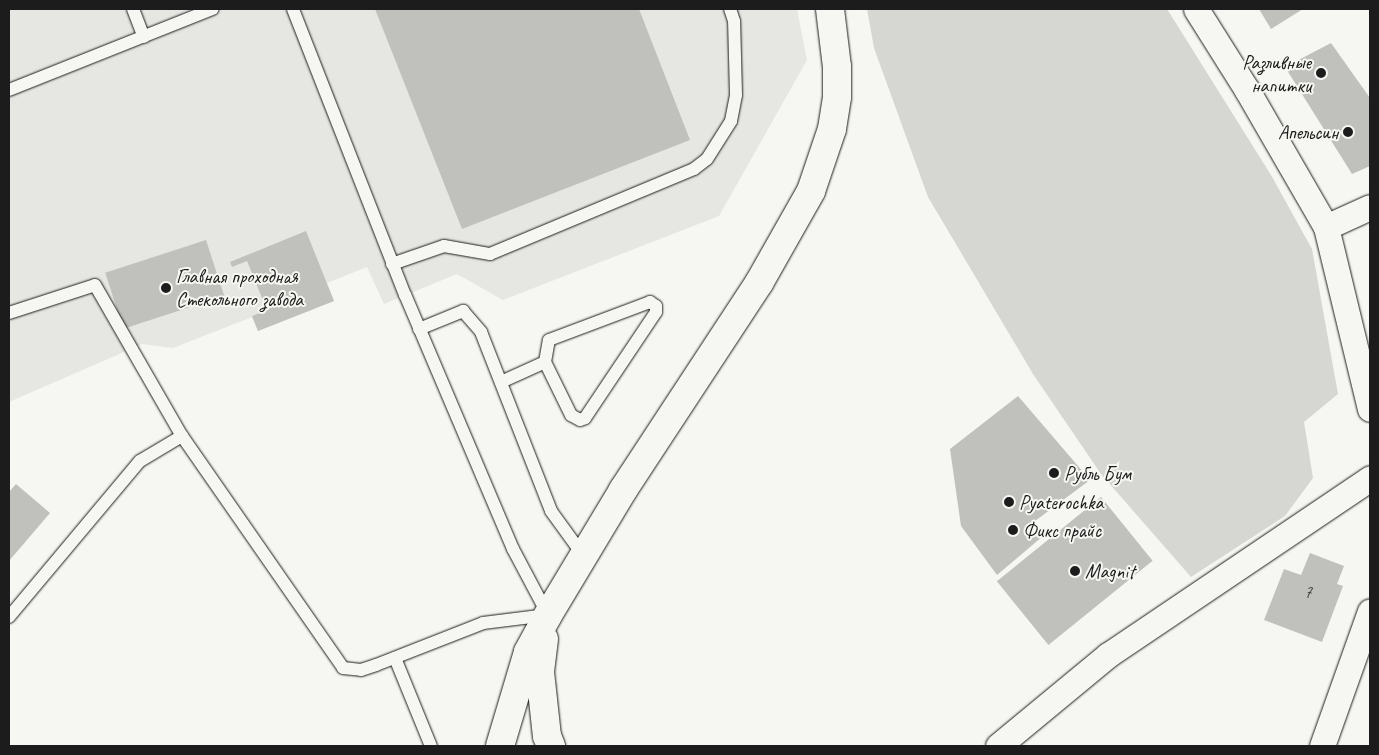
<!DOCTYPE html>
<meta charset="utf-8">
<style>
body{margin:0}
#map{position:relative;width:1379px;height:755px;overflow:hidden;background:#f6f6f2;font-family:Caveat,sans-serif}
div>[style]{position:absolute}
[style*='--x']{left:calc(var(--x)*1px);top:calc(var(--y)*1px);width:calc(var(--w)*1px);rotate:calc(var(--a)*1deg)}
.built>*{inset:0;background:#e6e6e2}
.green>*{inset:0;background:#d6d6d2}
.building>*{inset:0;background:#c0c0bd;transform-origin:0 0}
.roads{filter:drop-shadow(0 0 1px #1c1c1c) drop-shadow(0 0 1px #1c1c1c)}
.lane>*{height:12px;margin:-6px;padding:0 6px;transform-origin:6px;border-radius:6px;background:#f6f6f2}
.street>*{height:25px;margin:-12.5px;padding:0 12.5px;transform-origin:12.5px;border-radius:12.5px;background:#f6f6f2}
.secondary>*{height:28px;margin:-14px;padding:0 14px;transform-origin:14px;border-radius:14px;background:#f6f6f2}
.dots>*{width:14px;height:14px;translate:-50% -50%;box-sizing:border-box;border:2px solid #f6f6f2;border-radius:50%}
span{translate:-50% -50%;white-space:nowrap;text-align:center;line-height:1.15;-webkit-text-stroke:4px #f6f6f2;paint-order:stroke}
.number-label{font-size:18px;color:#454544}
.number-label span{-webkit-text-stroke-width:0}
.poi-label{font-size:20px;color:#1c1c1c}
.right{translate:-100% -50%;text-align:right}
.left{translate:0 -50%;text-align:left}
.frame{position:absolute;inset:0;border:10px solid #1c1c1c;pointer-events:none}
</style>
<div id="map">
<div class="built">
<div style="clip-path:polygon(9px 9px,797px 9px,807px 60px,719px 216px,503px 300px,457px 274px,384px 304px,367px 267px,327px 283px,334px 301px,258px 331px,252px 317px,173px 348px,142px 344px,9px 402px)"></div>
</div>
<div class="green">
<div style="clip-path:polygon(867px 9px,1167px 9px,1271px 175px,1312px 249px,1338px 394px,1304px 422px,1313px 478px,1285px 516px,1191px 577px,1101px 474px,1033px 374px,928px 197px,874px 48px)"></div>
</div>
<div class="building">
<div style="clip-path:polygon(375px 9px,639px 9px,690px 140px,462px 229px)"></div>
<div style="clip-path:polygon(1259px 9px,1303px 9px,1271px 29px)"></div>
<div style="clip-path:polygon(1331px 43px,1370px 98px,1370px 166px,1352px 174px,1285px 67px)"></div>
<div style="clip-path:polygon(306px 231px,334px 301px,258px 331px,252px 316px,267px 310px,247px 261px,232px 267px,230px 262px)"></div>
<div style="left:206px;top:240px;width:59px;height:106px;rotate:72deg"></div>
<div style="clip-path:polygon(1018px 396px,1090px 480px,1031px 524px,1043px 536px,997px 575px,961px 526px,950px 449px)"></div>
<div style="clip-path:polygon(16px 484px,50px 513px,9px 561px,9px 492px)"></div>
<div style="left:1101px;top:497px;width:82px;height:134px;rotate:51deg"></div>
<div style="clip-path:polygon(1310px 553px,1344px 566px,1337px 584px,1343px 586px,1322px 642px,1264px 620px,1284px 569px,1301px 575px)"></div>
</div>
<div class="roads">
<div class="lane">
<div style="--x:133;--y:9;--w:30;--a:69"></div>
<div style="--x:9;--y:90;--w:219;--a:-21.7"></div>
<div style="--x:392;--y:264;--w:55;--a:-19.1"></div>
<div style="--x:444;--y:246;--w:47;--a:9.9"></div>
<div style="--x:490;--y:254;--w:221;--a:-22.6"></div>
<div style="--x:694;--y:169;--w:16;--a:-38"></div>
<div style="--x:707;--y:159;--w:45;--a:-57.7"></div>
<div style="--x:731;--y:121;--w:26;--a:-79"></div>
<div style="--x:736;--y:95;--w:74;--a:-91.5"></div>
<div style="--x:734;--y:21;--w:13;--a:-108"></div>
<div style="--x:650;--y:302;--w:7;--a:34"></div>
<div style="--x:656;--y:306;--w:6;--a:90"></div>
<div style="--x:656;--y:312;--w:128;--a:123.8"></div>
<div style="--x:585;--y:418;--w:5;--a:158"></div>
<div style="--x:580;--y:420;--w:10;--a:-151"></div>
<div style="--x:571;--y:415;--w:59;--a:-116.1"></div>
<div style="--x:545;--y:362;--w:22;--a:-80"></div>
<div style="--x:549;--y:340;--w:108;--a:-20.6"></div>
<div style="--x:9;--y:313;--w:90;--a:-18"></div>
<div style="--x:95;--y:285;--w:174;--a:60.1"></div>
<div style="--x:182;--y:436;--w:282;--a:55.2"></div>
<div style="--x:343;--y:668;--w:18;--a:6"></div>
<div style="--x:361;--y:670;--w:16;--a:-18"></div>
<div style="--x:376;--y:665;--w:115;--a:-21.4"></div>
<div style="--x:483;--y:623;--w:65;--a:-7"></div>
<div style="--x:548;--y:615;--w:75;--a:-117.9"></div>
<div style="--x:513;--y:549;--w:276;--a:-113"></div>
<div style="--x:405;--y:295;--w:307;--a:-111.4"></div>
<div style="--x:419;--y:329;--w:48;--a:-22.2"></div>
<div style="--x:463;--y:311;--w:28;--a:49"></div>
<div style="--x:481;--y:332;--w:192;--a:68.6"></div>
<div style="--x:551;--y:511;--w:54;--a:54"></div>
<div style="--x:501;--y:382;--w:48;--a:-24.4"></div>
<div style="--x:9;--y:617;--w:204;--a:-50"></div>
<div style="--x:140;--y:461;--w:49;--a:-30.8"></div>
<div style="--x:395;--y:658;--w:95;--a:67.8"></div>
</div>
<div class="street">
<div style="--x:1196;--y:9;--w:96;--a:57.8"></div>
<div style="--x:1247;--y:90;--w:158;--a:60"></div>
<div style="--x:1326;--y:227;--w:187;--a:76.4"></div>
<div style="--x:1326;--y:227;--w:48;--a:-24.4"></div>
<div style="--x:998;--y:746;--w:143;--a:-39.6"></div>
<div style="--x:1108;--y:655;--w:316;--a:-34"></div>
<div style="--x:1322;--y:746;--w:143;--a:-70.4"></div>
</div>
<div class="secondary">
<div style="--x:544;--y:639;--w:33;--a:97"></div>
<div style="--x:540;--y:672;--w:64;--a:83.8"></div>
<div style="--x:547;--y:736;--w:11;--a:68"></div>
<div style="--x:500;--y:746;--w:98;--a:-73.4"></div>
<div style="--x:528;--y:652;--w:42;--a:-61.6"></div>
<div style="--x:548;--y:615;--w:146;--a:-59"></div>
<div style="--x:623;--y:490;--w:248;--a:-56.7"></div>
<div style="--x:759;--y:283;--w:106;--a:-60.5"></div>
<div style="--x:811;--y:191;--w:65;--a:-71.3"></div>
<div style="--x:832;--y:129;--w:32;--a:-81"></div>
<div style="--x:837;--y:97;--w:30;--a:-90"></div>
<div style="--x:837;--y:67;--w:58;--a:-96.9"></div>
</div>
</div>
<div class="dots">
<div style="left:1321px;top:73px;background:#1c1c1c"></div>
<div style="left:1348px;top:132px;background:#1c1c1c"></div>
<div style="left:166px;top:288px;background:#1c1c1c"></div>
<div style="left:1054px;top:473px;background:#1c1c1c"></div>
<div style="left:1009px;top:502px;background:#1c1c1c"></div>
<div style="left:1013px;top:530px;background:#1c1c1c"></div>
<div style="left:1075px;top:571px;background:#1c1c1c"></div>
</div>
<div class="number-label">
<span style="left:1308px;top:592px">7</span>
</div>
<div class="poi-label">
<span class="right" style="left:1311px;top:74px">Разливные<br>напитки</span>
<span class="right" style="left:1338px;top:132px">Апельсин</span>
<span class="left" style="left:176px;top:288px">Главная проходная<br>Стекольного завода</span>
<span class="left" style="left:1064px;top:473px">Рубль Бум</span>
<span class="left" style="left:1019px;top:502px">Pyaterochka</span>
<span class="left" style="left:1023px;top:530px">Фикс прайс</span>
<span class="left" style="left:1085px;top:571px">Magnit</span>
</div>
<div class="frame"></div>
</div>
